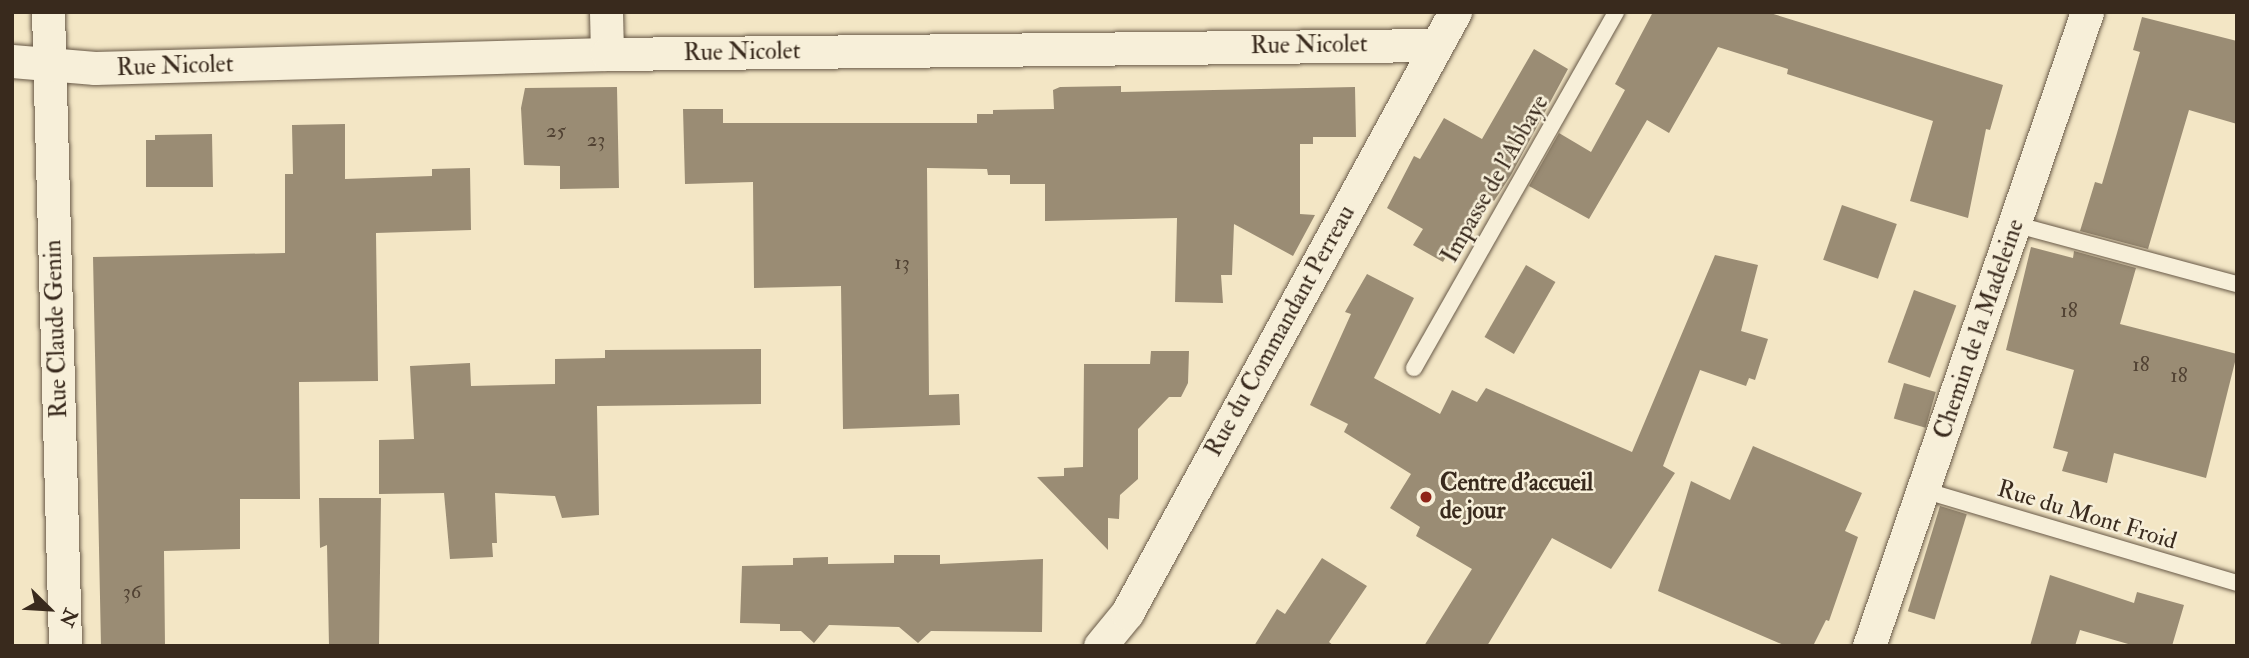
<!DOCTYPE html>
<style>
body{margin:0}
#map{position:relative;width:2249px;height:658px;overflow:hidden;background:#f3e6c5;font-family:"IM FELL Double Pica",serif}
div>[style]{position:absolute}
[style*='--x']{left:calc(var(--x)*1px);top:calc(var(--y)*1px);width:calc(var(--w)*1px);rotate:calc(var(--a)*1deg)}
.building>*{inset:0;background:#9a8c74;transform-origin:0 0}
.roads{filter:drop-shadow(0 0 2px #685947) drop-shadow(0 0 2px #685947)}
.service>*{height:16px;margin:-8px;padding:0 8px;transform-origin:8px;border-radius:8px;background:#f7efd9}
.minor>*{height:33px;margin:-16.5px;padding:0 16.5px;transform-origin:16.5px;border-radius:16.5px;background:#f7efd9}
.dots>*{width:19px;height:19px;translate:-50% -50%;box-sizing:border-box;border:4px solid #f7efd9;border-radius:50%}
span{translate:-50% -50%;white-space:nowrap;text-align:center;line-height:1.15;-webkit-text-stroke:5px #f7efd9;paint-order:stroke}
.number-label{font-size:21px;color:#514233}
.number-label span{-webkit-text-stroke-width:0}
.street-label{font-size:24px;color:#392a1d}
.poi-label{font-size:24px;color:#392a1d;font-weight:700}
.left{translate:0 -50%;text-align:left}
.frame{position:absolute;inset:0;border:14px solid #392a1d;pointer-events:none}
.north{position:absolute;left:14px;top:574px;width:70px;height:70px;-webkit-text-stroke:5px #f7efd9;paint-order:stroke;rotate:114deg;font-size:19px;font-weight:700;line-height:28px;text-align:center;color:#392a1d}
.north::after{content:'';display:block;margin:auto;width:24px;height:32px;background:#392a1d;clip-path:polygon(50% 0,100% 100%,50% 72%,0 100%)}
</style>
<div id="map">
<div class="building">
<div style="clip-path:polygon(1653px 12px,1767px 12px,2003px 85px,1990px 130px,1986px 129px,1968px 218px,1910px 201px,1933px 121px,1787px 74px,1788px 69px,1718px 47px,1669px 133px,1647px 120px,1589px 219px,1529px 186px,1559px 133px,1591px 152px,1625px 90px,1615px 84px)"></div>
<div style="clip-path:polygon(2142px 17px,2237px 41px,2237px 124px,2189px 110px,2148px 249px,2080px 231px,2095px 182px,2102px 184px,2117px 133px,2140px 52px,2133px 50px)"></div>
<div style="clip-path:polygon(1534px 49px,1568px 69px,1511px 175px,1494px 201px,1482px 193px,1443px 262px,1413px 245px,1423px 229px,1387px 208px,1414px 156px,1420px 159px,1444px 118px,1482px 139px)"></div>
<div style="clip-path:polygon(1121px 86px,1121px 92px,1355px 87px,1356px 137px,1313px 137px,1313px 144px,1300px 144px,1300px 214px,1315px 215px,1293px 256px,1234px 224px,1232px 275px,1221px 275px,1223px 303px,1175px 302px,1177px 218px,1045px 221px,1045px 184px,1010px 184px,1010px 175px,988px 175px,987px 169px,927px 168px,929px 395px,959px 394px,960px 425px,843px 429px,841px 286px,754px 288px,753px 182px,685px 184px,683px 109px,723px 109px,723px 123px,977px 123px,977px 114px,993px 114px,993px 110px,1054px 109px,1053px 90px,1060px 87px)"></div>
<div style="clip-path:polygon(617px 87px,619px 188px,560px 189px,560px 166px,524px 165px,521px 108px,525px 88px)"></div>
<div style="clip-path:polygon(345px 124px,345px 179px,432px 176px,432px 169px,470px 168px,471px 230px,376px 233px,378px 381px,299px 382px,300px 499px,240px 499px,240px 549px,164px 551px,165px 646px,101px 646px,93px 257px,285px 253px,285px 174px,293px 174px,292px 125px)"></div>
<div style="clip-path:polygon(212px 134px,213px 187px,146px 187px,146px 140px,155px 140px,155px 135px)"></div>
<div style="left:1842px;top:205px;width:58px;height:58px;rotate:19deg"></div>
<div style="clip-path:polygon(2031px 247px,2073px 258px,2074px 251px,2136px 268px,2120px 324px,2237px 354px,2206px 478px,2114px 453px,2107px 483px,2062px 471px,2068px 452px,2053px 448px,2074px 370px,2006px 350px)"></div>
<div style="clip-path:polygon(1715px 255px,1758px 265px,1741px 331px,1768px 339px,1755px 380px,1749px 378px,1746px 386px,1700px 370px,1663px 466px,1675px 473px,1611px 569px,1552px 538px,1487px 646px,1424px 646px,1472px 569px,1416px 536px,1420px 527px,1390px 508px,1411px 474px,1344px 432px,1348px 424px,1310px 405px,1351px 314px,1345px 312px,1367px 274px,1414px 298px,1374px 378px,1440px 414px,1452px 390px,1477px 402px,1486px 388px,1632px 452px)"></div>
<div style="left:1526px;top:265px;width:34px;height:83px;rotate:30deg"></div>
<div style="left:1914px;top:290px;width:45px;height:77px;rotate:20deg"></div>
<div style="clip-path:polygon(761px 349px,761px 404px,597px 406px,599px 515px,562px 518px,555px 496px,495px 493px,497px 543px,492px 543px,493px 557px,450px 559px,444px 493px,379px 494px,379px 440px,414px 439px,410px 366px,470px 363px,471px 386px,555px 384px,555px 359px,605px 358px,605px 350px)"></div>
<div style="clip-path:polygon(1151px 351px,1189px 351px,1188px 383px,1181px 397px,1169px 397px,1138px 429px,1138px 479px,1120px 495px,1119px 519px,1108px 518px,1108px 550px,1037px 477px,1064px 476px,1064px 468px,1083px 467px,1084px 364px,1150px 364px)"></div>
<div style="left:1904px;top:383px;width:33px;height:37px;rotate:16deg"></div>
<div style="clip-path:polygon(1753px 446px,1862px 493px,1845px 531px,1858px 537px,1829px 621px,1826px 620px,1813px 646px,1786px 646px,1658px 591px,1691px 481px,1730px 500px)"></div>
<div style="clip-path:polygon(319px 498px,381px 498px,379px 646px,329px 646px,327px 545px,320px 548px)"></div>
<div style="left:1940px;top:506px;width:28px;height:110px;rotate:17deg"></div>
<div style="clip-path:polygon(894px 555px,940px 555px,940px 564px,1043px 559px,1042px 632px,931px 631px,918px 643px,899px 627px,829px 625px,814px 643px,801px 631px,780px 631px,780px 624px,740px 623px,742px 566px,793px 565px,793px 558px,828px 557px,828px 564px,894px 563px)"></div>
<div style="clip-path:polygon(1322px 558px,1367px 586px,1329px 642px,1334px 646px,1254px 646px,1277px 609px,1285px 614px)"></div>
<div style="clip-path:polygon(2050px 575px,2134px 603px,2137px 592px,2184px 605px,2172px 646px,2135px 646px,2080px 630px,2075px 646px,2030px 646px)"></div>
</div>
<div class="roads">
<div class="service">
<div style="--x:2014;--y:224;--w:231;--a:15.1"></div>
<div style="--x:1414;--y:368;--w:409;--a:-60.4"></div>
<div style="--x:1923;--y:490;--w:327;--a:16.5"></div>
</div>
<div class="minor">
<div style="--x:48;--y:12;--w:634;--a:88.46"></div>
<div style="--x:606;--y:12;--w:42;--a:88.6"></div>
<div style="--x:12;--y:61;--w:83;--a:4.8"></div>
<div style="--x:95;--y:68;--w:512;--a:-1.57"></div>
<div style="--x:607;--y:54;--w:828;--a:-0.62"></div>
<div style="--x:1100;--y:646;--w:43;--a:-50.7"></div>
<div style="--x:1127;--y:613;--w:685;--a:-61.38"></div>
<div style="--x:1869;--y:646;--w:670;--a:-71.02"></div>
</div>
</div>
<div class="dots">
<div style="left:1426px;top:497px;background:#8f2418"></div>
</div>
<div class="number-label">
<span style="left:556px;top:131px">25</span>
<span style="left:596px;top:140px">23</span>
<span style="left:902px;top:263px">13</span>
<span style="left:2069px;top:311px">18</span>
<span style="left:2141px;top:365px">18</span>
<span style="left:2179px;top:376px">18</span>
<span style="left:132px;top:592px">36</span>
</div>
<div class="street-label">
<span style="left:1309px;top:45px;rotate:-1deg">Rue Nicolet</span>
<span style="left:742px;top:52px;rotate:-1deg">Rue Nicolet</span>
<span style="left:175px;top:66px;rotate:-2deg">Rue Nicolet</span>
<span style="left:1495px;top:179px;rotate:-60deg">Impasse de l'Abbaye</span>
<span style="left:56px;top:329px;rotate:-92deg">Rue Claude Genin</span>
<span style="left:1979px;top:329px;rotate:-71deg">Chemin de la Madeleine</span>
<span style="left:1280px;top:331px;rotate:-61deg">Rue du Commandant Perreau</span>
<span style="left:2087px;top:515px;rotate:17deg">Rue du Mont Froid</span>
</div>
<div class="poi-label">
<span class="left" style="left:1440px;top:497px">Centre d'accueil<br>de jour</span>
</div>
<div class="frame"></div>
<div class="north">N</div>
</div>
